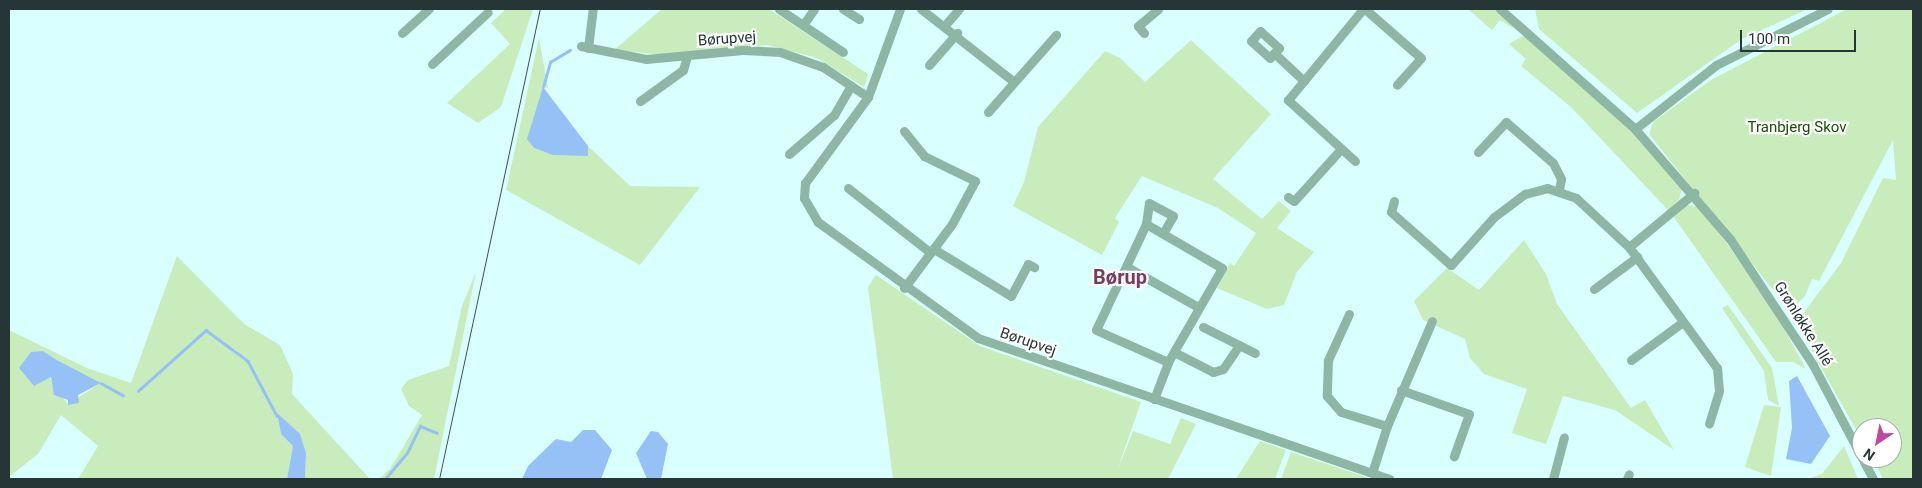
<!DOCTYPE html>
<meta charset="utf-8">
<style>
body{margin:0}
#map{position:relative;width:1922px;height:488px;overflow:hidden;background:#daffff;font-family:Roboto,sans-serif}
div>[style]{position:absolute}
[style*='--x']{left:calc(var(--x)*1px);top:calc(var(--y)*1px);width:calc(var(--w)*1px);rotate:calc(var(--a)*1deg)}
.green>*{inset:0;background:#c8ecbc}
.water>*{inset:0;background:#95c1f6}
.stream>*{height:2.5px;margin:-1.25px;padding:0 1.25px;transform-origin:1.25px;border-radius:1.25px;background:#95c1f6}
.minor>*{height:9px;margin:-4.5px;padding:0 4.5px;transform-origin:4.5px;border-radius:4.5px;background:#8eb6a5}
.tram>*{height:1px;margin:-0.5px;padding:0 0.5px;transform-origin:0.5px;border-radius:0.5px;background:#3f5151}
span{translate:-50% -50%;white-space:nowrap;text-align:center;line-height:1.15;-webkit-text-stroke:4.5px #fff;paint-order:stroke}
.street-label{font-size:15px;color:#263535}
.park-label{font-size:15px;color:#1a4c02}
.district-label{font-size:20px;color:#763a63;font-weight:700}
.frame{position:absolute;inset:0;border:10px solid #263535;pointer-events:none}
.north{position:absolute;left:1852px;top:418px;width:50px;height:50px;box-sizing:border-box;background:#fff;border:1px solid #a8aeae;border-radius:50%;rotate:214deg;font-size:14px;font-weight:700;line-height:20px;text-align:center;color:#263535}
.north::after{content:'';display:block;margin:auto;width:18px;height:22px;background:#c0499f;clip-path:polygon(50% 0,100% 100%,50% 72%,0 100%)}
.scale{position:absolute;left:1740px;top:30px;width:116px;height:22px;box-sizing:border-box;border:2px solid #263535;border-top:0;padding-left:6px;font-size:15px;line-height:18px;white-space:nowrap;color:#263535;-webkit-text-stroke:4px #fff;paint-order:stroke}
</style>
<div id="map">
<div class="green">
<div style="clip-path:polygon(506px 9px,533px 9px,501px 107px,478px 123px,447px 103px,510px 44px,491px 23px)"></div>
<div style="clip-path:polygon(662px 9px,769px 9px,868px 74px,864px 87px,817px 58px,767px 45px,663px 55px,614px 50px)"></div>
<div style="clip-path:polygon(1468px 9px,1496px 9px,1523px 34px,1500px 20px,1492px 30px)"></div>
<div style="clip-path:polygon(1535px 9px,1808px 9px,1742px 39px,1637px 113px,1539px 29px)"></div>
<div style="clip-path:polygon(1847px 9px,1913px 9px,1913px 479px,1883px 479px,1872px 458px,1892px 458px,1892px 428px,1862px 428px,1862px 440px,1796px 323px,1841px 263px,1883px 178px,1896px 180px,1893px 140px,1819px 281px,1812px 279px,1805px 296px,1790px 311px,1649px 134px,1653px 122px,1711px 80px)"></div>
<div style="clip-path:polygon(1526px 34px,1634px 134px,1682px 188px,1679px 200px,1668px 210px,1571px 107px,1521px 66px,1526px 59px,1509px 44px)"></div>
<div style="clip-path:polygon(539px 38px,548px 88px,543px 87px,588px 156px,588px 146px,630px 186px,700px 187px,640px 265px,506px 190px)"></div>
<div style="clip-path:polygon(1191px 40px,1271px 114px,1213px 179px,1262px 219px,1279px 201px,1291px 211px,1277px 228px,1314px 252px,1297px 272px,1284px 305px,1267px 309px,1217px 288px,1230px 263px,1234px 266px,1256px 233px,1218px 208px,1142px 176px,1115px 218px,1119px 222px,1102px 255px,1013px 206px,1024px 182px,1038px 127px,1105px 51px,1120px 58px,1145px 82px)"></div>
<div style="clip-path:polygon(1687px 205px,1699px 207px,1708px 217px,1774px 310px,1806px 369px,1793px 362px,1776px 362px,1673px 216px)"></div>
<div style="clip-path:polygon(1524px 240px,1546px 274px,1557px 304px,1631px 408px,1645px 400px,1674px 450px,1615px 410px,1563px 396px,1546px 444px,1512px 433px,1527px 389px,1484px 374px,1470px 358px,1465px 339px,1423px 320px,1414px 301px,1447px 268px,1479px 290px)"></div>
<div style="clip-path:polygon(evenodd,177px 256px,244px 324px,280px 345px,293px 374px,292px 394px,370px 479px,305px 479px,306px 453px,300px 435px,277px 415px,281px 434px,293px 446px,287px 479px,78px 479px,98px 446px,61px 415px,38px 454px,9px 477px,9px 330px,87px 368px,131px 383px,177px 256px,43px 351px,55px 359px,101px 383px,68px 404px,53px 387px,43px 351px)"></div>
<div style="clip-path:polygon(476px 272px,434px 479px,379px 479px,390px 469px,422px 415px,409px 406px,401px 389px,408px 380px,449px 366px,462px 306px)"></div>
<div style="clip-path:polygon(876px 275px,980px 346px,1141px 402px,1117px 471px,1133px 431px,1170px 444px,1181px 418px,1196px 424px,1168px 479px,893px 479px,868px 287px)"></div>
<div style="clip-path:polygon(1728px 305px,1772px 368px,1779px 406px,1768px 400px,1764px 371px,1722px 308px)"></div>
<div style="clip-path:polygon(1764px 405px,1781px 407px,1771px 476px,1745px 467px)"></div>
<div style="clip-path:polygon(1260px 441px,1286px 450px,1275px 479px,1236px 479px)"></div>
<div style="clip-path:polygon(1844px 446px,1858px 479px,1808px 479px,1822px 474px)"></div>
<div style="clip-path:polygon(1291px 452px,1372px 479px,1281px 479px)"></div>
</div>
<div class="water">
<div style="clip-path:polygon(543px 87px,588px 146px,588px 156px,553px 155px,534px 148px,527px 139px)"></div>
<div style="clip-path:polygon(43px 351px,55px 359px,101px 383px,78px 395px,79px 403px,68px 405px,68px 400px,54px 395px,51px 377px,34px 386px,19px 368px,31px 352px)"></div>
<div style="clip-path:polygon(1797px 376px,1830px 436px,1811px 464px,1786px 459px,1792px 428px,1789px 381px)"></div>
<div style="clip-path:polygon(277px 413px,300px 434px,306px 453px,305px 479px,287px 479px,293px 446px,281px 434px)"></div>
<div style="clip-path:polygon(583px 430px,595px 430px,612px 450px,601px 479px,522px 479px,528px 466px,556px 439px,571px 442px)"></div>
<div style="clip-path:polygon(651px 431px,658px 432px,668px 444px,661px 479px,647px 479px,636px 453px)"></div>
</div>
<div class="stream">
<div style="--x:543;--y:87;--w:26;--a:-74"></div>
<div style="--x:550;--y:62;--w:23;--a:-31"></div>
<div style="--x:101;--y:383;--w:25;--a:29"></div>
<div style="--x:138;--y:391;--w:91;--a:-41.9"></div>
<div style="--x:206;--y:330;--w:52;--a:36.4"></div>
<div style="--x:248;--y:361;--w:62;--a:62.2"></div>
<div style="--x:385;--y:479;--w:34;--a:-50"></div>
<div style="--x:407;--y:453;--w:30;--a:-64"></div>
<div style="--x:420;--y:426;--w:18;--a:22"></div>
</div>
<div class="minor">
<div style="--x:779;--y:9;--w:77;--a:33.9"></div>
<div style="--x:843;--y:9;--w:19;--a:32"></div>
<div style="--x:900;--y:9;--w:94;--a:110"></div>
<div style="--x:868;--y:97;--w:107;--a:126.2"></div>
<div style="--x:805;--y:183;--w:15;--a:94"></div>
<div style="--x:804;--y:198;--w:28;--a:60"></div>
<div style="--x:818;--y:222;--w:198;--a:35.9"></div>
<div style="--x:978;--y:338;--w:435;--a:18.9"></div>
<div style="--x:921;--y:9;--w:118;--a:38.1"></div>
<div style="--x:1365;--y:9;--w:74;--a:41.2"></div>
<div style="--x:1421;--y:58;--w:36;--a:132"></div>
<div style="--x:1500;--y:9;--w:181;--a:41.6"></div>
<div style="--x:1635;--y:129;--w:145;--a:49.2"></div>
<div style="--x:1730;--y:239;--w:151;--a:56.6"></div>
<div style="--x:1813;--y:365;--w:129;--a:62.2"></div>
<div style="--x:946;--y:24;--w:20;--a:-49"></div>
<div style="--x:803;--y:25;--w:19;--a:-55"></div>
<div style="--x:402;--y:33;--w:36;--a:-42"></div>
<div style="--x:1144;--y:33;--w:9;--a:-131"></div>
<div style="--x:1138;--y:26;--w:26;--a:-40"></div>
<div style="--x:581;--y:46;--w:66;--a:11.3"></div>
<div style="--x:646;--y:59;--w:97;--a:-5.3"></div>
<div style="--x:743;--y:50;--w:37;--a:3"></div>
<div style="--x:780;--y:52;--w:46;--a:19.2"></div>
<div style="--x:823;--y:67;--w:54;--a:33.7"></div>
<div style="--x:588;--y:48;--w:39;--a:-83"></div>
<div style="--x:1274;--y:53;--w:7;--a:-45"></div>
<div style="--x:1279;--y:48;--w:25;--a:-138"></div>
<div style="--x:1260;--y:31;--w:13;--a:132"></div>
<div style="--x:1251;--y:41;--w:25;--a:42"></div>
<div style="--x:1270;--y:58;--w:6;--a:-51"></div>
<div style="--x:1274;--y:53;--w:41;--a:43"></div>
<div style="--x:432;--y:64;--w:76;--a:-42.9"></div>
<div style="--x:929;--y:65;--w:43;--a:-48.8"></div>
<div style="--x:640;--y:101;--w:53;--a:-35.8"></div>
<div style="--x:683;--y:70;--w:15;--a:-74"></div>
<div style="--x:988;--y:112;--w:103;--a:-48.6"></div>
<div style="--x:1635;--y:129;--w:103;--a:-38.3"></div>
<div style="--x:1716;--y:65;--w:125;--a:-26.6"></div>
<div style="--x:904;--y:131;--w:32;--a:51"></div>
<div style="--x:924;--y:156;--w:57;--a:26.1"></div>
<div style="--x:975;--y:181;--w:49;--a:118.1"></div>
<div style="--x:952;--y:224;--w:80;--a:126.9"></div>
<div style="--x:1478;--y:152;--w:41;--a:-47"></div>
<div style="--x:1506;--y:122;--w:62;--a:41.1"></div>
<div style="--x:1553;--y:163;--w:18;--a:63"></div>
<div style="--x:1561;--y:179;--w:10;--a:101"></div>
<div style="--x:789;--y:154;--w:60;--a:-40.9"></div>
<div style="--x:834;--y:115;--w:34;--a:-60"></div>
<div style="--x:1355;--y:161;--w:91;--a:-137.7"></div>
<div style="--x:1288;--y:100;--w:118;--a:-50.5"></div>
<div style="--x:848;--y:188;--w:105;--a:38.1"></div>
<div style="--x:1288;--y:197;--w:7;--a:34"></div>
<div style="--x:1294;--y:201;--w:70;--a:-47.9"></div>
<div style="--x:1394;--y:201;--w:11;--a:105"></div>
<div style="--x:1391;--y:212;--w:80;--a:41.5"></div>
<div style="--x:1451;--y:265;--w:64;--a:-48.1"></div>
<div style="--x:1494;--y:217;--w:39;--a:-37"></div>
<div style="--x:1525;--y:194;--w:23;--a:-15"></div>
<div style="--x:1547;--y:188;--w:31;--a:19"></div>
<div style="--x:1576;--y:198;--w:72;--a:42.8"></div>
<div style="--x:1629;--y:247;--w:150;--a:54"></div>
<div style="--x:1717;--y:368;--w:23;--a:85"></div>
<div style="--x:1719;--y:391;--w:34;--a:107"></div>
<div style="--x:1146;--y:224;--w:21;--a:-82"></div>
<div style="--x:1149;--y:203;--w:27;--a:28"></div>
<div style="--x:1173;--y:216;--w:20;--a:120"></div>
<div style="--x:1629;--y:247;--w:85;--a:-39.7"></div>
<div style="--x:934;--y:249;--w:90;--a:31.4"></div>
<div style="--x:1011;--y:296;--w:36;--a:-62"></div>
<div style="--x:1028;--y:264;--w:7;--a:27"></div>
<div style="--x:1127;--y:267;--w:81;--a:29.4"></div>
<div style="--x:1594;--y:289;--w:54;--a:-36.7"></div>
<div style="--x:1349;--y:314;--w:51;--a:114.5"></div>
<div style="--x:1328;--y:360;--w:36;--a:92"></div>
<div style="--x:1327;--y:396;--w:21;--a:49"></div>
<div style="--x:1341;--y:412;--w:48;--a:16.9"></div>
<div style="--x:1387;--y:426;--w:49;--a:107.7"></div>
<div style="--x:1203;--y:327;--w:58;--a:26.6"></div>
<div style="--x:1174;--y:352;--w:44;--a:27.1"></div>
<div style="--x:1213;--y:372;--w:10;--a:-17"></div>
<div style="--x:1223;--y:369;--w:29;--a:-56"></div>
<div style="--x:1631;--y:360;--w:64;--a:-36.2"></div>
<div style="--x:1401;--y:390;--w:72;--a:19.4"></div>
<div style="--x:1469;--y:414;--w:45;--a:109.7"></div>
<div style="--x:1154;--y:399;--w:40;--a:-69"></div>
<div style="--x:1168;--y:362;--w:108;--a:-60.1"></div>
<div style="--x:1222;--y:268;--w:88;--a:-149.9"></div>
<div style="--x:1146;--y:224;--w:117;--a:115.3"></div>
<div style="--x:1096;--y:330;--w:79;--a:24"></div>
<div style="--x:1387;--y:426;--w:114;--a:-66.8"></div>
<div style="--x:1553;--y:479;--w:43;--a:-75.3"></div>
<div style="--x:1627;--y:479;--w:5;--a:-68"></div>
</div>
<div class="tram">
<div style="--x:439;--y:479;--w:481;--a:-77.9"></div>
</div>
<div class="street-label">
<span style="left:727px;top:39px;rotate:-4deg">Børupvej</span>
<span style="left:1803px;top:324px;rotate:58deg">Grønløkke Allé</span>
<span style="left:1028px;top:342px;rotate:19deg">Børupvej</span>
</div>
<div class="park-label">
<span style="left:1797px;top:128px">Tranbjerg Skov</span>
</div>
<div class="district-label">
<span style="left:1120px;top:277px">Børup</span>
</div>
<div class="frame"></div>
<div class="north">N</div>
<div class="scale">100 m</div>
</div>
